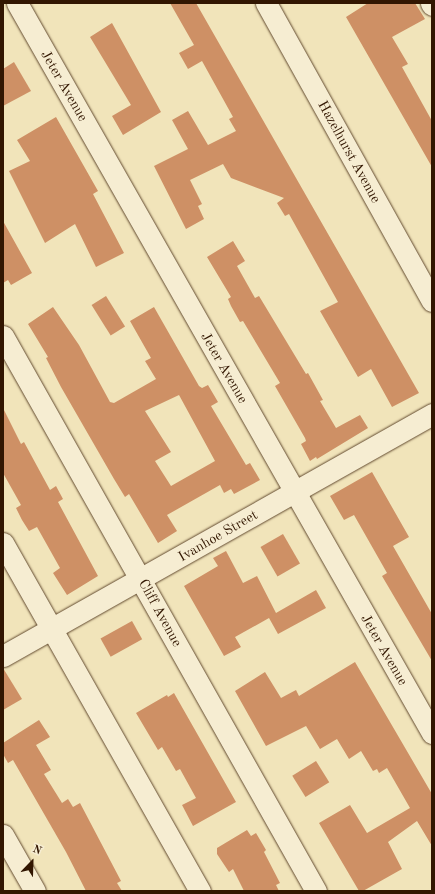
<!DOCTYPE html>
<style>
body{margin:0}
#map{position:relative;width:435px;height:894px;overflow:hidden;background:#f1e4ba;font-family:"Old Standard TT",serif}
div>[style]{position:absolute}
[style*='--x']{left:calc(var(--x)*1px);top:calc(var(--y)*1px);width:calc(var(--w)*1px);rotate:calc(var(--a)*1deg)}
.building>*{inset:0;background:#ce9065;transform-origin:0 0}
.roads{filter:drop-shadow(0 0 1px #624a2f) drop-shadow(0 0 1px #624a2f)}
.minor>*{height:21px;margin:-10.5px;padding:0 10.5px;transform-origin:10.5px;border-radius:10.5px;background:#f6edd2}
span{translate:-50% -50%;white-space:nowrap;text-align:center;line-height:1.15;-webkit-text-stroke:3px #f6edd2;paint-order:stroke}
.street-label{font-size:14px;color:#321601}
.frame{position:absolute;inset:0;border:4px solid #321601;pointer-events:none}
.north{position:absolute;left:12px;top:842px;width:40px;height:40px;-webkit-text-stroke:3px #f6edd2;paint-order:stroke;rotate:23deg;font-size:11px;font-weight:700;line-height:16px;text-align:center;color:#321601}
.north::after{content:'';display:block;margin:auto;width:14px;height:18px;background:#321601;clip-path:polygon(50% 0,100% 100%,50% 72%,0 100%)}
</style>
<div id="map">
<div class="building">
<div style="clip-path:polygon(170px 3px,196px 3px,419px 393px,392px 407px,371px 369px,358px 377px,320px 311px,338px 302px,289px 214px,285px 216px,277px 203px,284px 198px,231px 178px,223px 164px,190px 180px,202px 204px,198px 206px,204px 219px,186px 229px,154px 166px,188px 149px,172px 120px,188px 111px,208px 145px,236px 131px,229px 119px,233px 117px,202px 61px,188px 69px,179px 53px,194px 45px)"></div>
<div style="clip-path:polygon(368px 3px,415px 3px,425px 19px,392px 37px,408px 64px,402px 67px,432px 121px,432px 167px,346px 17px)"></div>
<div style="clip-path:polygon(112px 23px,161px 112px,123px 135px,112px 116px,131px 105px,90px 37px)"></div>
<div style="clip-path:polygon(14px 62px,31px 91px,3px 106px,3px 69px)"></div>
<div style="clip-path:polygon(56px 117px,98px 191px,93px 194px,124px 253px,96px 267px,75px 224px,45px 243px,9px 171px,30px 161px,17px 140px)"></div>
<div style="clip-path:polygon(3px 221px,32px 273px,11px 285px,8px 280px,3px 283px)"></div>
<div style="clip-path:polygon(233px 241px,245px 261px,237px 266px,255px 298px,259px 296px,306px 374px,308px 373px,323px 400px,320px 401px,336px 428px,360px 415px,368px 428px,317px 459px,316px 457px,310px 461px,301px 444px,306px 441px,305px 438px,275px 386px,280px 383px,243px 321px,240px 322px,231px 306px,228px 299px,231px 297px,207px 257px)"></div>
<div style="left:106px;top:296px;width:36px;height:17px;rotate:58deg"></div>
<div style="clip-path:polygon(evenodd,53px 307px,79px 345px,110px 402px,114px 403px,156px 379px,145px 361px,151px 358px,130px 321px,154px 307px,199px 386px,202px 388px,208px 385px,218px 402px,211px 406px,246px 465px,250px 463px,260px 480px,234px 494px,231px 489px,224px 493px,220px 485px,167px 515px,177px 531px,158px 543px,129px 494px,125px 497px,114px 479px,61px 387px,46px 358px,48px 357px,28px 324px,53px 307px,179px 395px,215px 461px,171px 486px,155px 461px,171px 452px,145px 411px,179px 395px)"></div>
<div style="clip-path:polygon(3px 408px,21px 444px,24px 442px,50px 490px,56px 486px,63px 499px,58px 502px,98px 576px,67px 595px,53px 573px,60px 568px,37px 527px,29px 531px,22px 520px,16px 508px,21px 505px,3px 473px)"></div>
<div style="clip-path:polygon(372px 472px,409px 537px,393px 546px,432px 614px,432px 661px,382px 576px,387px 573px,354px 515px,344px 520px,330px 496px)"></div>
<div style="left:283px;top:534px;width:34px;height:26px;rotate:60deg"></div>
<div style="clip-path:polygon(226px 551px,243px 583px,257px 576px,276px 613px,316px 590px,326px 608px,278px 634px,269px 618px,235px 637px,241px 647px,224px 656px,184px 586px,218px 566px,213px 558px)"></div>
<div style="left:132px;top:621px;width:21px;height:36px;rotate:61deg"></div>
<div style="clip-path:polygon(355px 662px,432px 794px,432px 846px,417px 821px,388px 842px,402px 869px,363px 891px,359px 891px,319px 823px,350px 805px,367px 833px,410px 808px,387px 768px,379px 773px,377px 769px,373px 771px,361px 751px,349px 759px,337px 739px,320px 749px,306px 726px,266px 746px,235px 691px,265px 672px,281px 698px,296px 690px,299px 696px)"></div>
<div style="clip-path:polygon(3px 668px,22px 699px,3px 710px)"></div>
<div style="clip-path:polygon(174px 693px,236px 802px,193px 826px,182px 805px,196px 798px,180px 769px,176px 771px,162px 747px,158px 750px,136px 713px,167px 695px,168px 697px)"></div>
<div style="clip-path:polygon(39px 720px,50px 737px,36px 745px,51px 770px,44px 774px,62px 803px,68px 799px,73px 807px,80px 803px,121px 881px,117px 883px,122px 891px,86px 891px,66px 852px,13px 760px,8px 763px,3px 754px,3px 743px)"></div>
<div style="left:316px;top:761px;width:25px;height:28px;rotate:58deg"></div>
<div style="clip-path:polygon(247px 830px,251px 836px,256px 833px,266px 850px,264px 852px,280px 883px,276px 885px,279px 891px,244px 891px,233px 869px,229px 872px,217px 854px,217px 848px)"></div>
</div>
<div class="roads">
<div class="minor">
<div style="--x:17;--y:3;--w:840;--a:60.38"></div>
<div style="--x:266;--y:3;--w:341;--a:60.9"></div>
<div style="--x:431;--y:3;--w:2;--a:63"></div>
<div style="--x:3;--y:336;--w:637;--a:60.58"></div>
<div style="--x:3;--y:543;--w:400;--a:60.5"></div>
<div style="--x:3;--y:656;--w:493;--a:-29.4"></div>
<div style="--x:3;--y:835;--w:64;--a:60.3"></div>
</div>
</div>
<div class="street-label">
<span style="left:64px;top:86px;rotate:60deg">Jeter Avenue</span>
<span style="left:349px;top:152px;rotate:61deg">Hazelhurst Avenue</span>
<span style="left:224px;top:368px;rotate:60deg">Jeter Avenue</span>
<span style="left:218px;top:536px;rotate:-30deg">Ivanhoe Street</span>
<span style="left:160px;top:613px;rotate:61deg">Cliff Avenue</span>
<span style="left:384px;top:650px;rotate:60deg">Jeter Avenue</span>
</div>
<div class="frame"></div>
<div class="north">N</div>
</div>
